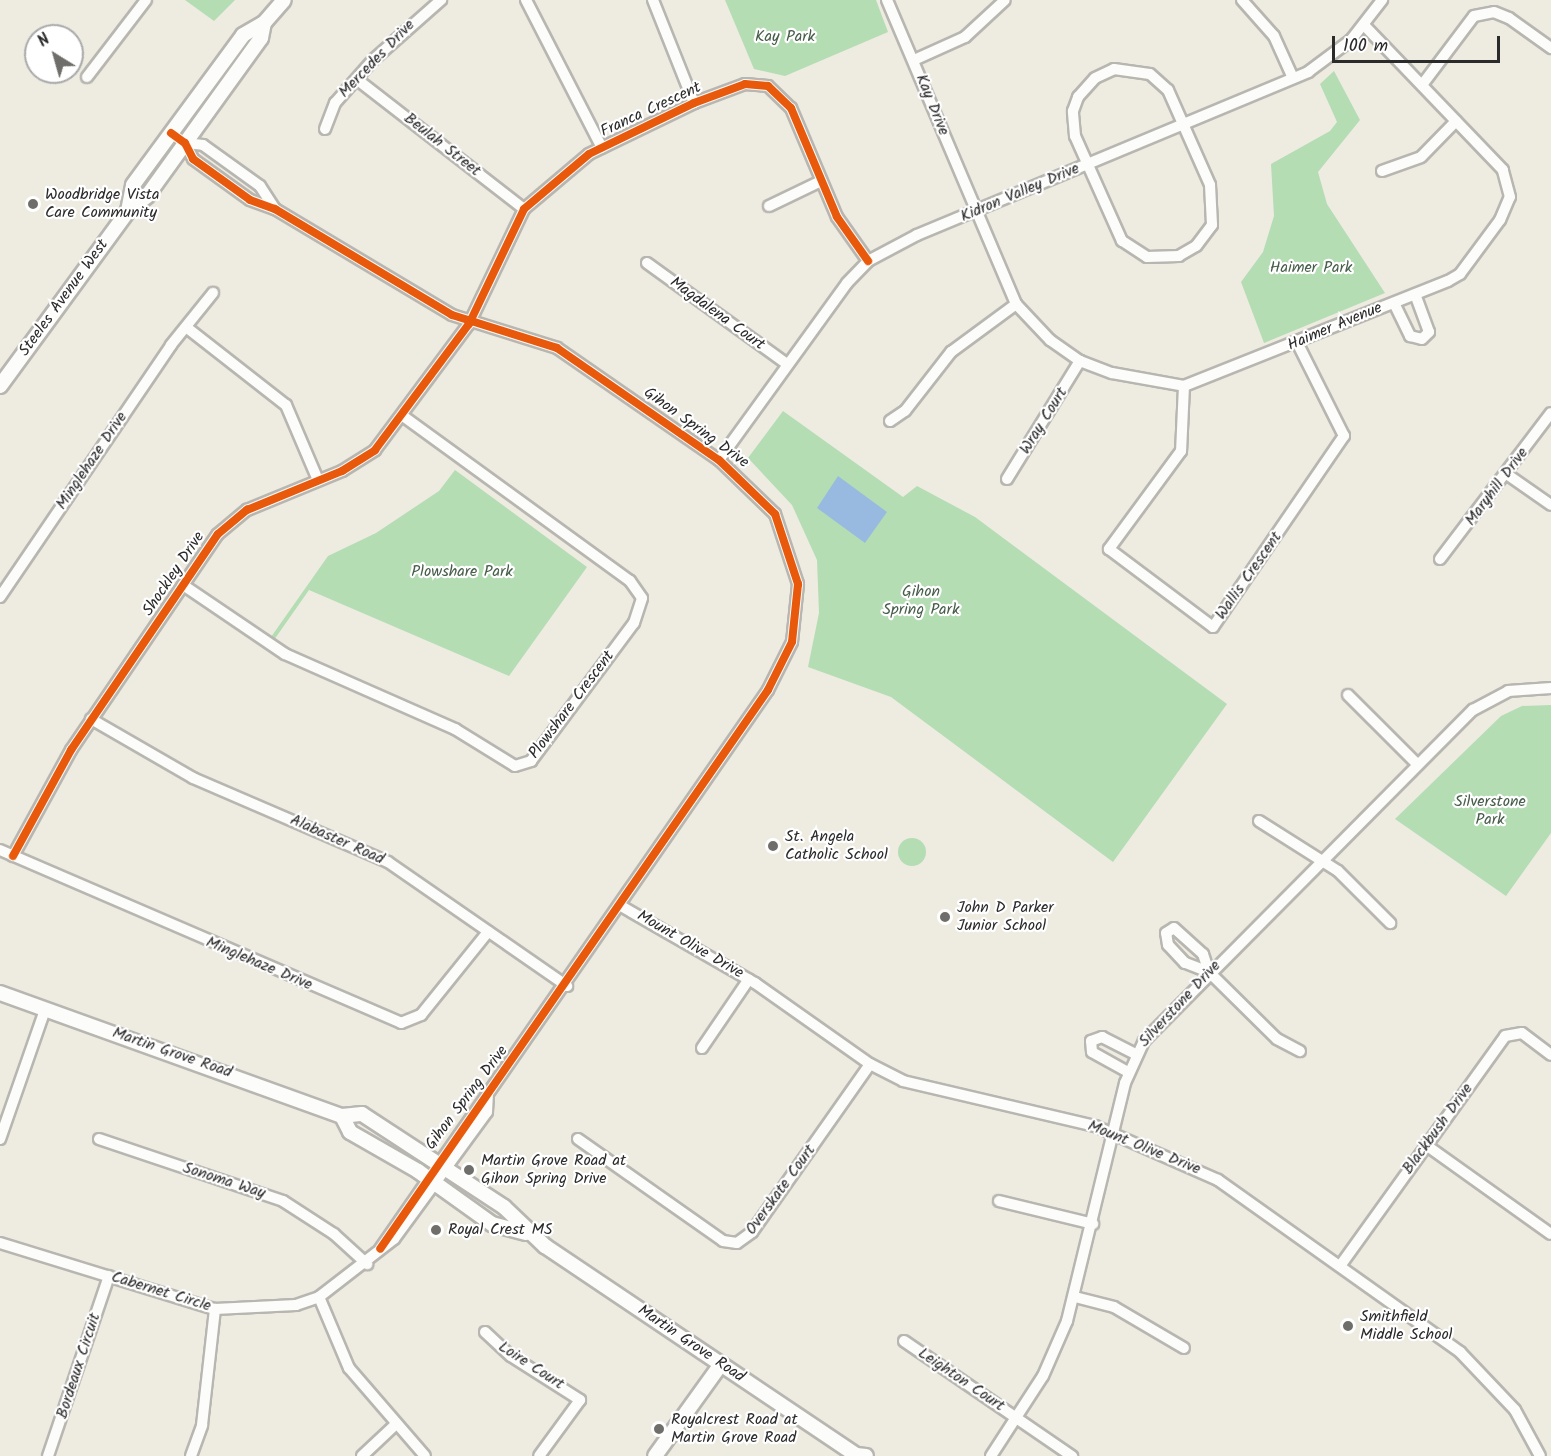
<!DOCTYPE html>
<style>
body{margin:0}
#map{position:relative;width:1551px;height:1456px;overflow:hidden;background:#eeebe1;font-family:Kalam,sans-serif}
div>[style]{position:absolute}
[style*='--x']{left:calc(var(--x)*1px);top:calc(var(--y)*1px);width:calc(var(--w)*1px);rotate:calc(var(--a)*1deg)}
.green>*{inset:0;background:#b4ddb4}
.round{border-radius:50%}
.water>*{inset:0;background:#99bae0}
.roads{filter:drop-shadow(2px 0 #b8b6b0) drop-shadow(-2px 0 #b8b6b0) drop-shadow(0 2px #b8b6b0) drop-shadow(0 -2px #b8b6b0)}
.street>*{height:10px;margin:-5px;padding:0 5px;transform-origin:5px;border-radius:5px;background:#fcfcfa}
.secondary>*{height:14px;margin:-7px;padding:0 7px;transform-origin:7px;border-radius:7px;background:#fcfcfa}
.cycleway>*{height:8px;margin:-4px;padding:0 4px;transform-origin:4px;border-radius:4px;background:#e8590c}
.dots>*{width:16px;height:16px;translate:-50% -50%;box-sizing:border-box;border:3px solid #fff;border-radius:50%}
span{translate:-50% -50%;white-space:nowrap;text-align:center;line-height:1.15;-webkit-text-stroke:4.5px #fff;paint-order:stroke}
.park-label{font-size:16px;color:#465d49}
.street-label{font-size:16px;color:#2b2b2b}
.poi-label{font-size:16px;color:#2b2b2b}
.left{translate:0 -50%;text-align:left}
.north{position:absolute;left:24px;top:24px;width:60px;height:60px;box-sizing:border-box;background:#fff;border:2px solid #aaa;border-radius:50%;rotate:323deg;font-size:16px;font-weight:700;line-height:24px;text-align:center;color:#2b2b2b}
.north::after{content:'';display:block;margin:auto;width:21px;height:27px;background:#6f6e6b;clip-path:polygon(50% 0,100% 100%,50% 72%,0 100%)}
.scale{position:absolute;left:1332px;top:36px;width:168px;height:27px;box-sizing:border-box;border:3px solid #2b2b2b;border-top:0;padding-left:8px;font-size:18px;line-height:21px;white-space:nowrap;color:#2b2b2b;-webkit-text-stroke:4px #fff;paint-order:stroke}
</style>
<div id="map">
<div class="green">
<div style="clip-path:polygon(185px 0,235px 0,214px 21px)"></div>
<div style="clip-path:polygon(725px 0,876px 0,888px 32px,785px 76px,754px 69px)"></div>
<div style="clip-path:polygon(1334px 71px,1360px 120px,1318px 172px,1327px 204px,1385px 293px,1264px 343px,1241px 282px,1263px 252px,1274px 216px,1271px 164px,1330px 131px,1337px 122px,1320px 84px)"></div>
<div style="clip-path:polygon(783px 411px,903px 497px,917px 486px,975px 517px,1227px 704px,1113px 862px,891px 697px,808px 667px,819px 613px,817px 560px,792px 505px,748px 458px)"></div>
<div style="clip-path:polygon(455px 470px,587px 567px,509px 676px,309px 590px,274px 640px,271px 637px,328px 556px,376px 533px,439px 491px)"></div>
<div style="clip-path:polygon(1551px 705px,1551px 833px,1506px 896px,1395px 819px,1501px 716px,1522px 706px)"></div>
<div class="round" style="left:898px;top:838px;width:28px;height:28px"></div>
</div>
<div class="water">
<div style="clip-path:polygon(838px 476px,887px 512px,865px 543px,817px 508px)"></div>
</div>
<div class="roads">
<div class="street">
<div style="--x:526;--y:0;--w:166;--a:62.8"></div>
<div style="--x:653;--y:0;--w:111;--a:68.3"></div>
<div style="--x:887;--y:0;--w:330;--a:67"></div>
<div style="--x:1016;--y:304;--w:50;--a:46.6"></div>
<div style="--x:1050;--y:340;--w:37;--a:35"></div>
<div style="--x:1080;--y:361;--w:34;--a:21"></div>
<div style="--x:1112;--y:373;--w:73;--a:10.2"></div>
<div style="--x:1184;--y:386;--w:284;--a:-21.7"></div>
<div style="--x:1448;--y:281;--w:14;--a:-30"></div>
<div style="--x:1460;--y:274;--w:67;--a:-53.5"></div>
<div style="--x:1500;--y:220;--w:25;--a:-67"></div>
<div style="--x:1510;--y:197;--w:28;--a:-105"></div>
<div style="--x:1503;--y:170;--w:201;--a:-133.8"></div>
<div style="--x:1242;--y:0;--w:48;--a:48.4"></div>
<div style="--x:1274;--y:36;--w:46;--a:65.7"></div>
<div style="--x:914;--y:60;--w:56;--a:-24.3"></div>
<div style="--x:965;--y:37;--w:54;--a:-42.8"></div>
<div style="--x:1114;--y:69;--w:36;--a:8"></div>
<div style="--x:1150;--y:74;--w:24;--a:42"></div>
<div style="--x:1168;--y:90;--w:104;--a:66.1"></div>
<div style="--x:1210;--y:185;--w:40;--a:87.1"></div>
<div style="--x:1212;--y:225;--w:26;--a:127"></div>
<div style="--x:1196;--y:246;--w:20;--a:150"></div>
<div style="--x:1179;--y:256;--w:32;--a:178"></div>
<div style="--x:1147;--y:257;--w:30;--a:-147"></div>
<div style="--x:1122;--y:241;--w:115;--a:-114.1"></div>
<div style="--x:1075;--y:136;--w:25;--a:-95"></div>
<div style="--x:1073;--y:111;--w:15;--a:-70"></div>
<div style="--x:1078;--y:97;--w:25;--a:-48"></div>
<div style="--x:1095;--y:78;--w:21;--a:-25"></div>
<div style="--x:87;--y:77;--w:97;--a:-52.5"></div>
<div style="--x:359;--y:81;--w:209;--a:37.8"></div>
<div style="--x:1422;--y:85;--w:86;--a:-53"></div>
<div style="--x:1474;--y:16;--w:20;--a:-11"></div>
<div style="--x:1494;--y:12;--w:16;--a:22"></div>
<div style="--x:1509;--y:18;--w:52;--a:35.5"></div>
<div style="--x:325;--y:129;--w:28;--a:-69"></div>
<div style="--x:335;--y:103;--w:57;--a:-48.5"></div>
<div style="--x:373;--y:60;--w:91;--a:-41.4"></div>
<div style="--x:171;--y:133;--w:17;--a:36"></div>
<div style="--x:185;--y:143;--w:18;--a:63"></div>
<div style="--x:193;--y:159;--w:70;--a:35.7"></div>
<div style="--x:250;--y:200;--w:27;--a:20"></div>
<div style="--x:275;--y:209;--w:206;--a:30.9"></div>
<div style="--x:452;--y:315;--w:110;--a:17.4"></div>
<div style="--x:557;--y:348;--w:197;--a:34.7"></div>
<div style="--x:719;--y:460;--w:78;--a:44"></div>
<div style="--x:775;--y:514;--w:74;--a:71.8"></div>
<div style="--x:798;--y:584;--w:58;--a:95.9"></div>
<div style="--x:792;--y:642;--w:54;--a:116.6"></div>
<div style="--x:768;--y:690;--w:680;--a:124.76"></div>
<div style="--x:185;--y:143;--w:18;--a:6"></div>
<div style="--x:203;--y:145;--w:70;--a:35.7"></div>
<div style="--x:260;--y:186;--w:27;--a:57"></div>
<div style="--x:1382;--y:171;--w:41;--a:-19.7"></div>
<div style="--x:1421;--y:157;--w:50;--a:-45.8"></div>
<div style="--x:769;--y:206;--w:58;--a:-25.7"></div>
<div style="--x:647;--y:263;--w:173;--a:35.8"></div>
<div style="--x:1394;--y:303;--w:37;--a:64"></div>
<div style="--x:1410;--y:336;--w:12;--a:14"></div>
<div style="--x:1422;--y:339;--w:10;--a:-45"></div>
<div style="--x:1429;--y:332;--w:40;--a:-110.2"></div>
<div style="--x:186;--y:327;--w:127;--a:38"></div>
<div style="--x:286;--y:405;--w:82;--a:66.9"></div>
<div style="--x:1184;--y:386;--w:65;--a:92.6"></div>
<div style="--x:1181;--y:451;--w:122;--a:126.3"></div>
<div style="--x:1109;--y:549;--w:130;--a:36.9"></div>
<div style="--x:1213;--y:627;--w:232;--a:-55.6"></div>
<div style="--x:1344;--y:436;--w:103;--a:-116.6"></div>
<div style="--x:890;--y:421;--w:18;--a:-34"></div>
<div style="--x:905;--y:411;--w:75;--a:-52.1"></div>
<div style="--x:951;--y:352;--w:81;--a:-36.4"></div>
<div style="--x:719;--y:460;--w:218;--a:-54.1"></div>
<div style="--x:847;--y:283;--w:30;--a:-46"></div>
<div style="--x:868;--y:261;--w:55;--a:-28"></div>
<div style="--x:917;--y:235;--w:424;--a:-22.6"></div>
<div style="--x:1308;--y:72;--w:54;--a:-36.7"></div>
<div style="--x:1351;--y:40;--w:51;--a:-52.2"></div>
<div style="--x:1508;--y:475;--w:52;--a:34.9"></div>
<div style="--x:1007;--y:479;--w:139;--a:-58.3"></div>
<div style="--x:1440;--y:559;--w:183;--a:-52.8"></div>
<div style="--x:183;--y:585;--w:123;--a:34.1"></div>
<div style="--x:285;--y:654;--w:186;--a:23.8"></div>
<div style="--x:455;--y:729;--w:70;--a:31.7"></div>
<div style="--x:515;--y:766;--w:17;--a:-17"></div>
<div style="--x:531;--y:761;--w:172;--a:-53.3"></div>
<div style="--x:634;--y:623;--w:26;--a:-72"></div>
<div style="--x:642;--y:598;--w:21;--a:-125"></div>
<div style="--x:630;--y:581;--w:279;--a:-144"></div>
<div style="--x:0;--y:597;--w:305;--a:-55.8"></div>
<div style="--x:171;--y:345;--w:67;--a:-51.1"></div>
<div style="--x:1348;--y:695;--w:98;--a:45"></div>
<div style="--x:91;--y:719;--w:118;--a:30"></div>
<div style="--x:193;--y:778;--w:212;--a:23.3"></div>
<div style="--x:388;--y:862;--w:218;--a:34.7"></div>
<div style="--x:1259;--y:821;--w:93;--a:32.3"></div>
<div style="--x:1338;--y:871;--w:74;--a:45"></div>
<div style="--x:0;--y:850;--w:437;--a:23.3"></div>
<div style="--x:401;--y:1023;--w:22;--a:-22"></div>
<div style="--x:421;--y:1015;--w:107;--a:-51.1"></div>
<div style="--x:13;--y:856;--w:121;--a:-61.3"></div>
<div style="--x:71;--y:750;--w:261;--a:-55.8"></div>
<div style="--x:218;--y:534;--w:38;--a:-40"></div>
<div style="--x:247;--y:510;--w:103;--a:-22.3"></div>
<div style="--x:342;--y:471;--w:39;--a:-32"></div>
<div style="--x:375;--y:450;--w:157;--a:-53.3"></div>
<div style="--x:469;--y:324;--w:127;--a:-64.4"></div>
<div style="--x:524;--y:209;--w:85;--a:-40.2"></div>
<div style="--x:589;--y:154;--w:117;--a:-25.9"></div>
<div style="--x:694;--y:103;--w:54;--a:-20.4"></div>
<div style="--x:745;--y:84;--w:23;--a:5"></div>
<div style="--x:768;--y:86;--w:32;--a:44"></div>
<div style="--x:791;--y:108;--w:118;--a:67.1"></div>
<div style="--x:837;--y:217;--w:54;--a:54.8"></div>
<div style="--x:621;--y:906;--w:155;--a:29.9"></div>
<div style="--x:755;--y:983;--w:141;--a:35.2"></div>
<div style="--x:870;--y:1064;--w:37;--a:27"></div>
<div style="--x:903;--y:1081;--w:197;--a:13.2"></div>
<div style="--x:1095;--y:1126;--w:134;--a:23.7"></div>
<div style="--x:1218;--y:1180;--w:297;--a:35.4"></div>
<div style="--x:1460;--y:1352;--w:80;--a:46.5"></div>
<div style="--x:1515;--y:1410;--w:52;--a:61.5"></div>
<div style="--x:1174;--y:928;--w:39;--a:42"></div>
<div style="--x:1203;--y:954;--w:19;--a:72"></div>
<div style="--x:1209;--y:972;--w:26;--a:-159"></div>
<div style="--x:1185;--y:963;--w:25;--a:-133"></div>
<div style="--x:1168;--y:945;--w:12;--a:-99"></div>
<div style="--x:1166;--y:933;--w:9;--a:-32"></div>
<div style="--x:1209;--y:972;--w:95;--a:44.6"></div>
<div style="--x:1277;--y:1039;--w:26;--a:28"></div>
<div style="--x:702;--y:1048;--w:83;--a:-55.7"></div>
<div style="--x:1128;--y:1072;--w:41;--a:-150.9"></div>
<div style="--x:1092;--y:1052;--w:11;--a:-95"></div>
<div style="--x:1091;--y:1041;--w:12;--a:-20"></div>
<div style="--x:1102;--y:1037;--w:38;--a:27"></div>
<div style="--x:0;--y:1139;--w:137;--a:-70.8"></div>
<div style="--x:99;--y:1139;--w:194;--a:18.6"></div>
<div style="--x:283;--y:1201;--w:61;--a:32.9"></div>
<div style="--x:334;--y:1234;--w:45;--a:42.3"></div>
<div style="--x:578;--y:1139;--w:177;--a:35.1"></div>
<div style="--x:723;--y:1241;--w:14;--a:8"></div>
<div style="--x:737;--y:1243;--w:19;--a:-36"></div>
<div style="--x:752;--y:1232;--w:205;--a:-54.9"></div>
<div style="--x:1426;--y:1145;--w:153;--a:35.5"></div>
<div style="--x:999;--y:1201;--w:97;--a:13.7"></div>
<div style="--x:0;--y:1243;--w:225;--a:17.1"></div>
<div style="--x:215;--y:1309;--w:81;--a:-2.8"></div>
<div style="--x:296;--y:1305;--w:24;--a:-19"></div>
<div style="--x:319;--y:1297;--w:95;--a:-37.7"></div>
<div style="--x:394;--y:1239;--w:157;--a:-53.8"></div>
<div style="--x:487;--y:1112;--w:17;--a:-87"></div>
<div style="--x:1340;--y:1266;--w:283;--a:-54.3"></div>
<div style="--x:1505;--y:1036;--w:17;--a:-10"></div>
<div style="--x:1522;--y:1033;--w:36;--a:37"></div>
<div style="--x:319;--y:1297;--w:77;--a:67.1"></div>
<div style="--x:349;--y:1368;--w:116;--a:49.2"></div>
<div style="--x:1075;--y:1297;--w:40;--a:14.4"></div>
<div style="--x:1114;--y:1307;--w:81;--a:30.4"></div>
<div style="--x:485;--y:1332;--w:35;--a:43"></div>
<div style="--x:511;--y:1356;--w:82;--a:32.5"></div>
<div style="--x:580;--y:1400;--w:69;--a:126.2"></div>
<div style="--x:904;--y:1341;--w:204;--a:34.4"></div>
<div style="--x:48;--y:1456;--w:190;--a:-71.3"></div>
<div style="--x:191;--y:1456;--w:33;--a:-70"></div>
<div style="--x:202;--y:1425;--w:117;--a:-83.6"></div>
<div style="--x:362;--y:1456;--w:47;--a:-43.3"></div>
<div style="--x:991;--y:1456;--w:95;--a:-57"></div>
<div style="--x:1043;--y:1376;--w:60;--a:-66.4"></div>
<div style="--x:1067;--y:1321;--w:245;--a:-76.3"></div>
<div style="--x:1125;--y:1083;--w:46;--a:-65.7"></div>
<div style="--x:1144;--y:1041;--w:467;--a:-45.2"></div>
<div style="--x:1473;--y:710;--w:40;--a:-28"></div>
<div style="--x:1508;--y:691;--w:43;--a:-4"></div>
</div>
<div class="secondary">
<div style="--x:128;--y:211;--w:26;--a:-79"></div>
<div style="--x:133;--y:185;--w:186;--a:-53.7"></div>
<div style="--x:243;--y:35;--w:24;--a:-30"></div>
<div style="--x:264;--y:23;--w:30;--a:-49"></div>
<div style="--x:0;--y:386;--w:217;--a:-53.8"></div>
<div style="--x:128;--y:211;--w:24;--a:-38"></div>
<div style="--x:147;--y:196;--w:195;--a:-54.2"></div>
<div style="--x:261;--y:38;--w:15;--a:-79"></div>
<div style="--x:0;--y:993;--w:363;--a:19.8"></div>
<div style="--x:342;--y:1116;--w:20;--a:-6"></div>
<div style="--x:362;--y:1114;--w:170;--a:33.2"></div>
<div style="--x:504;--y:1207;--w:57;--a:43.6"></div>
<div style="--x:545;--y:1246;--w:375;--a:33.9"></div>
<div style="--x:856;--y:1455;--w:10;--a:6"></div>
<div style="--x:342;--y:1116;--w:18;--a:63"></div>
<div style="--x:350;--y:1132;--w:78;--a:29.8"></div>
<div style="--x:418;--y:1171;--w:91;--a:35.6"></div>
<div style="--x:492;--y:1224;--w:35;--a:15"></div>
<div style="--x:655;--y:1456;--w:113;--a:-54.3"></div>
</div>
</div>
<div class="cycleway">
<div style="--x:171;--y:133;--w:17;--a:36"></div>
<div style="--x:185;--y:143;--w:18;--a:63"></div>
<div style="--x:193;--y:159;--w:70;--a:35.7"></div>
<div style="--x:250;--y:200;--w:27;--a:20"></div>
<div style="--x:275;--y:209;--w:206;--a:30.9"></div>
<div style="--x:452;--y:315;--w:110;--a:17.4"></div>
<div style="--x:557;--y:348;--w:197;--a:34.7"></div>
<div style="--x:719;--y:460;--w:78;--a:44"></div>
<div style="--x:775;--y:514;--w:74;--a:71.8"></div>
<div style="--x:798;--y:584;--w:58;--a:95.9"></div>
<div style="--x:792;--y:642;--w:54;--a:116.6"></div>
<div style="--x:768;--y:690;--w:680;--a:124.76"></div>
<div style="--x:13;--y:856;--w:121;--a:-61.3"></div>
<div style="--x:71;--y:750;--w:261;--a:-55.8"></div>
<div style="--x:218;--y:534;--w:38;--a:-40"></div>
<div style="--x:247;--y:510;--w:103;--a:-22.3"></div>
<div style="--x:342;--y:471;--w:39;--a:-32"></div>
<div style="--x:375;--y:450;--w:157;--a:-53.3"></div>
<div style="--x:469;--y:324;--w:127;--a:-64.4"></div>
<div style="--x:524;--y:209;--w:85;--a:-40.2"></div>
<div style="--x:589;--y:154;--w:117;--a:-25.9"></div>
<div style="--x:694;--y:103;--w:54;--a:-20.4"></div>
<div style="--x:745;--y:84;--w:23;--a:5"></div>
<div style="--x:768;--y:86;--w:32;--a:44"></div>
<div style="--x:791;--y:108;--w:118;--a:67.1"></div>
<div style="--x:837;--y:217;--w:54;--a:54.8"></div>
</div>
<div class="dots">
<div style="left:33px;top:204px;background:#6f6e6b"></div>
<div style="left:773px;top:846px;background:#6f6e6b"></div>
<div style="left:945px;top:917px;background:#6f6e6b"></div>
<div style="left:469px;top:1170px;background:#6f6e6b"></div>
<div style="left:436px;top:1230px;background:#6f6e6b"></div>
<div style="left:1348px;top:1326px;background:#6f6e6b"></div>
<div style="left:659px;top:1429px;background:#6f6e6b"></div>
</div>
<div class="park-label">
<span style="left:785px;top:37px">Kay Park</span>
<span style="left:1311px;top:268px">Haimer Park</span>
<span style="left:462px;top:572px">Plowshare Park</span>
<span style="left:921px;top:601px">Gihon<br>Spring Park</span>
<span style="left:1490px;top:811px">Silverstone<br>Park</span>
</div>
<div class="street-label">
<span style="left:377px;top:59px;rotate:-46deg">Mercedes Drive</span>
<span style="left:932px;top:105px;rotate:68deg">Kay Drive</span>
<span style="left:651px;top:110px;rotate:-25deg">Franca Crescent</span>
<span style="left:442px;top:145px;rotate:38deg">Beulah Street</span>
<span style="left:1020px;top:193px;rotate:-23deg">Kidron Valley Drive</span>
<span style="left:64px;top:298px;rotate:-54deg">Steeles Avenue West</span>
<span style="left:717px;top:314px;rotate:36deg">Magdalena Court</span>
<span style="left:1335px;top:327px;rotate:-23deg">Haimer Avenue</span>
<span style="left:1044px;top:421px;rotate:-58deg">Wray Court</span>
<span style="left:696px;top:428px;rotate:36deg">Gihon Spring Drive</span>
<span style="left:92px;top:461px;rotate:-56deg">Minglehaze Drive</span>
<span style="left:1497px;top:487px;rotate:-53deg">Maryhill Drive</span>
<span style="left:174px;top:574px;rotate:-56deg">Shockley Drive</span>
<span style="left:1249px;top:576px;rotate:-55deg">Wallis Crescent</span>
<span style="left:572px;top:705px;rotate:-53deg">Plowshare Crescent</span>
<span style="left:337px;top:840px;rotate:24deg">Alabaster Road</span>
<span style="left:690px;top:945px;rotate:30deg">Mount Olive Drive</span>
<span style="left:259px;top:964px;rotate:23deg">Minglehaze Drive</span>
<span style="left:1180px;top:1004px;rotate:-47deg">Silverstone Drive</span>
<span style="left:172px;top:1053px;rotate:19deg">Martin Grove Road</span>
<span style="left:467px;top:1098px;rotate:-53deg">Gihon Spring Drive</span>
<span style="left:1438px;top:1129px;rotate:-54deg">Blackbush Drive</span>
<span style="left:1144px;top:1148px;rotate:22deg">Mount Olive Drive</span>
<span style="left:224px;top:1181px;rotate:18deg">Sonoma Way</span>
<span style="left:781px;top:1190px;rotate:-54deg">Overskate Court</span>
<span style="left:161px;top:1292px;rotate:17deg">Cabernet Circle</span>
<span style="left:691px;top:1344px;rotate:34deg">Martin Grove Road</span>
<span style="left:79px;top:1366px;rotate:-72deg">Bordeaux Circuit</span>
<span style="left:531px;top:1366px;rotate:33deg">Loire Court</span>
<span style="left:961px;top:1380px;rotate:34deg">Leighton Court</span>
</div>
<div class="poi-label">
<span class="left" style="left:45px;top:204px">Woodbridge Vista<br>Care Community</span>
<span class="left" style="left:785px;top:846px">St. Angela<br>Catholic School</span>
<span class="left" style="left:957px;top:917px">John D Parker<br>Junior School</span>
<span class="left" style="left:481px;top:1170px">Martin Grove Road at<br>Gihon Spring Drive</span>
<span class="left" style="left:448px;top:1230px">Royal Crest MS</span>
<span class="left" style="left:1360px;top:1326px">Smithfield<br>Middle School</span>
<span class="left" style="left:671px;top:1429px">Royalcrest Road at<br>Martin Grove Road</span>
</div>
<div class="north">N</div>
<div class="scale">100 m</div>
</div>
